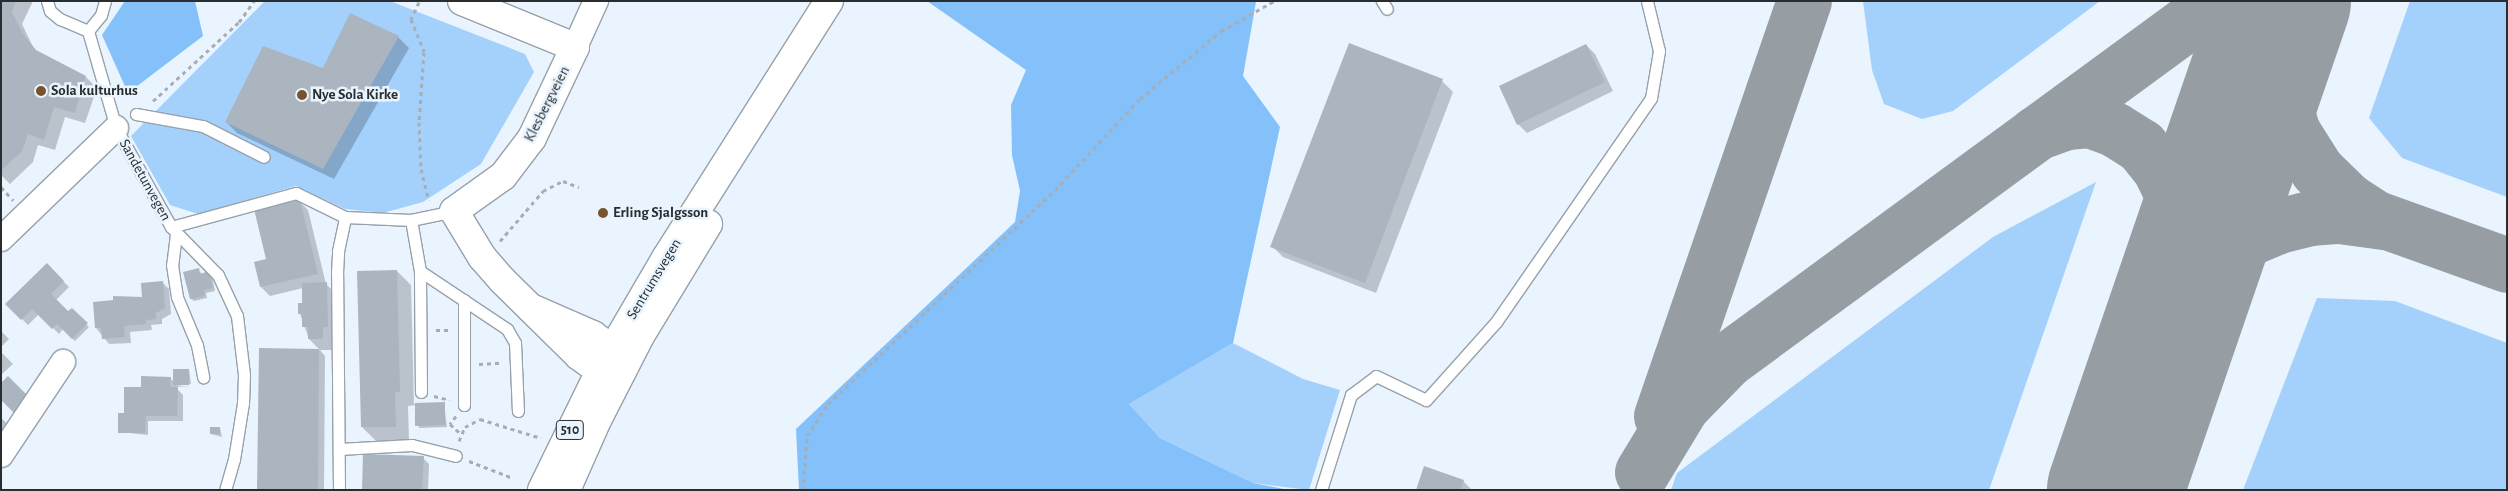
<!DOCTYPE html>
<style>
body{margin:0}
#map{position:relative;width:2508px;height:491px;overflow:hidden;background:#e9f4fe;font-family:"Alegreya Sans",sans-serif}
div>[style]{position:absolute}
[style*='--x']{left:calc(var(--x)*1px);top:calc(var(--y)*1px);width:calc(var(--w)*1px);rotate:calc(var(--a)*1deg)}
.green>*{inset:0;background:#a4d0fc}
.forest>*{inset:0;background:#84c0fa}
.shadow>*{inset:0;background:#0003}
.taxiway>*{height:55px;margin:-27.5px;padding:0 27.5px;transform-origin:27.5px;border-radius:27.5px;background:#969ea4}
.runway>*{height:136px;margin:-68px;padding:0 68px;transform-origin:68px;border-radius:68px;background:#969ea4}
.building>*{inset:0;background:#abb5bf}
.path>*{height:3px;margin-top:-1.5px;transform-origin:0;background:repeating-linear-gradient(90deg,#a5aeb5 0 4px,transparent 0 8px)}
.roads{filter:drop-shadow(1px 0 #97a1aa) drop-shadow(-1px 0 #97a1aa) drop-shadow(0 1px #97a1aa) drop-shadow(0 -1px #97a1aa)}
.service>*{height:11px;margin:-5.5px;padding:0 5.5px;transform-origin:5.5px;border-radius:5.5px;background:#fff}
.minor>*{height:24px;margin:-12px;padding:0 12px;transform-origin:12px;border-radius:12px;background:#fff}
.tertiary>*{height:28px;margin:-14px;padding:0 14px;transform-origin:14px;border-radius:14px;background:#fff}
.primary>*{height:28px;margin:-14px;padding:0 14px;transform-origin:14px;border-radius:14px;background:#fff}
.dots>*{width:14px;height:14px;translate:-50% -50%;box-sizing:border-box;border:2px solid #e9f4fe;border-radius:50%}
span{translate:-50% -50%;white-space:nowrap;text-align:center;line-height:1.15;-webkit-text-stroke:5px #e9f4fe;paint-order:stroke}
.shield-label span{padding:1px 4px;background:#e9f4fe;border:1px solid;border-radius:4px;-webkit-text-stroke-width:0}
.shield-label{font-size:14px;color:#292d30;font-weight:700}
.poi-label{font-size:15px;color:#292d30;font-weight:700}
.left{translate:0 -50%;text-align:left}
.street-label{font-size:15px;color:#292d30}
.frame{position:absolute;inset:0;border:2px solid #292d30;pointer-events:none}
</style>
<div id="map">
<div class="green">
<div style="clip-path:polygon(265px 1px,390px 1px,525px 54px,534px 72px,481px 164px,423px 202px,383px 213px,345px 209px,296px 186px,198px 214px,170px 205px,131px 136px)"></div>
<div style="clip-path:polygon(1863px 1px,2100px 1px,1953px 111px,1922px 119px,1884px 104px,1872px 70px)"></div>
<div style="clip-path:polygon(2410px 1px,2507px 1px,2507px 197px,2402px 158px,2369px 118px)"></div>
<div style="clip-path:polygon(2096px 182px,1989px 490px,1671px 490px,1677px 473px,1993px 237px)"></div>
<div style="clip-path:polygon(2317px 298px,2395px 301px,2507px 343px,2507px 490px,2243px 490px)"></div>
<div style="clip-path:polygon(1233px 343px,1303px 379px,1340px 390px,1309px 490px,1253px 483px,1160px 438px,1129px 404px)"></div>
</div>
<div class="forest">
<div style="clip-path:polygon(125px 1px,195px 1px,203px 36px,128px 93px,102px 35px)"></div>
<div style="clip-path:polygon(927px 1px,1256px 2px,1243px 76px,1280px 127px,1233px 343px,1129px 404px,1160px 438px,1253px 483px,1289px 490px,799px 490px,796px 429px,1015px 222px,1020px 191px,1012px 155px,1011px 105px,1026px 70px)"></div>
</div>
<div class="shadow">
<div style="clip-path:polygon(1px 1px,33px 1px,22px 24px,33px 47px,38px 53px,86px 77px,97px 88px,85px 123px,65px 117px,55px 150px,38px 145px,33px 162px,10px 184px,1px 175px)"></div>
<div style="clip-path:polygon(398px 37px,409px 48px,334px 179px,237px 133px,226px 122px,323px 70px)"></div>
<div style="clip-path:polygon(1349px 45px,1442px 81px,1453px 92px,1376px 293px,1283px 257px,1272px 246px)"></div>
<div style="clip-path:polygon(1586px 45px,1595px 54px,1613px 91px,1527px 133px,1518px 124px)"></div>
<div style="clip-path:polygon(299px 201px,308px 210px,326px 284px,337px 295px,333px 350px,320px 350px,309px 339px,300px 314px,303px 304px,303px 288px,270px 296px,261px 287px,255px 262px,267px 260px)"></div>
<div style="clip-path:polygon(47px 265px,69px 287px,56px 300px,69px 313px,72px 310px,89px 327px,75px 341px,63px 329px,59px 334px,39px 314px,28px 325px,7px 304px)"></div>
<div style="clip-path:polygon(198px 270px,202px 274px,212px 275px,215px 291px,206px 293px,207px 298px,194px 301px,191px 299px)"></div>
<div style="clip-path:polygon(397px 271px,411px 285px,414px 404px,444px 403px,447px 427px,419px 428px,416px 405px,408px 406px,409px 440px,376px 441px,362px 427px)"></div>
<div style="clip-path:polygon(163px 283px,169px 289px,171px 314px,162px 319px,162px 324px,151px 325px,152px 330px,130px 332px,131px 343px,109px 344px,96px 328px)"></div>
<div style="clip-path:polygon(1px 331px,9px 339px,1px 347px)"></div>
<div style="clip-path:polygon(260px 349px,320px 350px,325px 356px,324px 490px,259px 490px)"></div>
<div style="clip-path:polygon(1px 352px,13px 364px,1px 375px)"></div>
<div style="clip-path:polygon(189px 370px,191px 384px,176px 386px,191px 387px,175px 387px,183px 395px,183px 421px,148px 421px,148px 435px,119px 432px,125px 415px,142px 388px,170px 378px,174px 382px)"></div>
<div style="clip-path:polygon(1px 418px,9px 425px,1px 433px)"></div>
<div style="clip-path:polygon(220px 428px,222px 437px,211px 434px)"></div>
<div style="clip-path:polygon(423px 458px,429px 464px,428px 490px,363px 490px)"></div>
<div style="clip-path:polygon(1463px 481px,1472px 490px,1417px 490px)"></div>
</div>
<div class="taxiway">
<div style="--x:2283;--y:1;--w:38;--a:102"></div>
<div style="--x:2275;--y:38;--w:45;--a:86.2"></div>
<div style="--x:2278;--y:83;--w:51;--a:73"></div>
<div style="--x:2293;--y:132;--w:45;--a:57.7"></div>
<div style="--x:2317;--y:170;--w:43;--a:44.1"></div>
<div style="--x:2348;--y:200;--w:33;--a:33"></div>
<div style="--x:2376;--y:218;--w:139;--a:19.7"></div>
<div style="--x:2036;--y:133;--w:32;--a:-20"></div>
<div style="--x:2066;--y:122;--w:23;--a:-5"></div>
<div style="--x:2089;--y:120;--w:27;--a:20"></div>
<div style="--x:2114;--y:129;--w:32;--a:32"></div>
<div style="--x:2141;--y:146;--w:28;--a:51"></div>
<div style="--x:2159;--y:168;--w:37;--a:64"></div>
<div style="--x:2175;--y:201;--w:68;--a:76.4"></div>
<div style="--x:2172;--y:322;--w:43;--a:-59.3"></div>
<div style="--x:2194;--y:285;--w:18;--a:-47"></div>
<div style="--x:2206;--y:272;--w:56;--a:-37.7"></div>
<div style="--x:2250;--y:238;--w:30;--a:-23"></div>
<div style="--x:2278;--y:226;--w:32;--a:-14"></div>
<div style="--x:2309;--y:218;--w:30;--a:-4"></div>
<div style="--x:2339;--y:216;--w:45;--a:7.6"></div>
<div style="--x:1661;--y:416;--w:439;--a:-71"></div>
<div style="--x:1642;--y:472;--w:77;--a:-58.8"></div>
<div style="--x:1682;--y:406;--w:64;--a:-45.6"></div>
<div style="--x:1727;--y:360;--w:607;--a:-36.23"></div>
</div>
<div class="runway">
<div style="--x:2115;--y:490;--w:517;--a:-71.04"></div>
</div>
<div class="building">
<div style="clip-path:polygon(1px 1px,16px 1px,12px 12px,23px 34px,36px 50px,86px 76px,75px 113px,54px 107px,44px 140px,28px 134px,22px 151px,1px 171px)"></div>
<div style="clip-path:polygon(350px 13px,399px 36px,323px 169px,225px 122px,263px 46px,323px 68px)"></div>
<div style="clip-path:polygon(1349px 43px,1443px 79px,1365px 283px,1270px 247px)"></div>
<div style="clip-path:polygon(1586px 44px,1605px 82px,1517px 125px,1499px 86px)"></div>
<div style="clip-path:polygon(300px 200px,318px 274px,260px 287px,254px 262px,266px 259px,254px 209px)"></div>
<div style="clip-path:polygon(47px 263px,64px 281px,51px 294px,68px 311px,72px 308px,88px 323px,72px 339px,57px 324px,52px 329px,32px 309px,21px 320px,5px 304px)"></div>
<div style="clip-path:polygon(199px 268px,200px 274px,209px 271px,213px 288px,204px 290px,205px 296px,190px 299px,183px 272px)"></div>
<div style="clip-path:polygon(397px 270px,400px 392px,395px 392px,396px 427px,361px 427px,357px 271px)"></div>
<div style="clip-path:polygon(163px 281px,165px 308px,156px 313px,156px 319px,146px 320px,146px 324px,124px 326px,125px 337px,102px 339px,101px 328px,95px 328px,93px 302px,113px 300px,113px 296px,142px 297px,141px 283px)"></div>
<div style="clip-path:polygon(327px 282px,328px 327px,323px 327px,323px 339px,308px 339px,308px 327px,302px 327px,302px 314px,298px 314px,298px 303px,302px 303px,302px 283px)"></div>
<div style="clip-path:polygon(259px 348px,319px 349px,318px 490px,257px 490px)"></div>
<div style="clip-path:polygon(173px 369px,189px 369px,189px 385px,173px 385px)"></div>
<div style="clip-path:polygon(8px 376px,29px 397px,15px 414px,1px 400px,1px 383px)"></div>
<div style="clip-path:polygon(141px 376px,171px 377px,170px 387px,178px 387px,177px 416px,146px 416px,145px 433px,118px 433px,118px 413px,124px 413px,124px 387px,141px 387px)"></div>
<div style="clip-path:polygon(445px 402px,445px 425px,415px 426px,415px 403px)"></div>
<div style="clip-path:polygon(210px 427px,220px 427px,220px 434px,210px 434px)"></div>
<div style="clip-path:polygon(363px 454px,424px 456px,422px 490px,362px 490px)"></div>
<div style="clip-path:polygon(1424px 466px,1464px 480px,1461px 490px,1416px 490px)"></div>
</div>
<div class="path">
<div style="--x:419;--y:2;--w:19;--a:115"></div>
<div style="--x:411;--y:19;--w:35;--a:68"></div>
<div style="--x:424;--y:52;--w:70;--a:94.1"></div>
<div style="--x:419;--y:122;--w:47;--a:87.6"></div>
<div style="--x:421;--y:169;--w:32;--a:76"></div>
<div style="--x:153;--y:101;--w:117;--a:-42.6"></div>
<div style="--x:239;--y:22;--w:26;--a:-54"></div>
<div style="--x:1;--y:187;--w:18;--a:47"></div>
<div style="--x:500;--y:241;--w:66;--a:-49.3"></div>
<div style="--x:543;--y:191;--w:22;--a:-27"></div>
<div style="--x:563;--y:181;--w:17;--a:21"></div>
<div style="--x:436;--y:330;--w:14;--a:0"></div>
<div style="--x:479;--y:364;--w:22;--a:-3"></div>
<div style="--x:434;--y:396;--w:16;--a:14"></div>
<div style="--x:456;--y:416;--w:10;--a:127"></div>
<div style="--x:450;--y:424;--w:15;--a:42"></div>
<div style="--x:459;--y:441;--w:15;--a:-67"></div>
<div style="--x:465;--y:427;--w:17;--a:-28"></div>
<div style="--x:480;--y:419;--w:64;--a:17.3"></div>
<div style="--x:469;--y:461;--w:47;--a:21.1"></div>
<div style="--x:803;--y:490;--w:54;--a:-85.8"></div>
<div style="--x:807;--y:436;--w:38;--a:-57"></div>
<div style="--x:828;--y:404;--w:312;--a:-43.3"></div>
<div style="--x:1055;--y:190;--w:125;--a:-47"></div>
<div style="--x:1140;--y:99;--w:106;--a:-40"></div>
<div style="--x:1221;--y:31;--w:61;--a:-29.5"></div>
</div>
<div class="roads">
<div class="service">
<div style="--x:47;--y:1;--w:10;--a:73"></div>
<div style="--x:50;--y:11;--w:13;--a:39"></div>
<div style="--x:60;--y:19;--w:30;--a:23"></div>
<div style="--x:1382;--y:1;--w:9;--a:58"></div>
<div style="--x:88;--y:31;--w:101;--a:73.9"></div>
<div style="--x:116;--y:128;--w:113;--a:60.9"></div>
<div style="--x:171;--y:227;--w:67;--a:45.6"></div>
<div style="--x:218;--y:275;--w:45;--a:65.1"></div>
<div style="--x:237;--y:316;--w:59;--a:83.2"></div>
<div style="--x:244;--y:375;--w:28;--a:92"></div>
<div style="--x:243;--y:403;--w:57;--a:99.1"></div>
<div style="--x:234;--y:459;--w:32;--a:106"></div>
<div style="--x:88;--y:31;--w:21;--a:-51"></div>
<div style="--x:101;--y:15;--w:15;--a:-74"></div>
<div style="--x:136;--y:114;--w:68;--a:10.2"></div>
<div style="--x:203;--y:126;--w:68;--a:26.9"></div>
<div style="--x:171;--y:227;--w:130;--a:-15.2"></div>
<div style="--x:296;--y:193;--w:55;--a:26.1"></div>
<div style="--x:345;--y:217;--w:66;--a:2.6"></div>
<div style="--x:176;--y:234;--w:31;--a:97"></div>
<div style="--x:172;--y:265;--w:32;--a:81"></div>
<div style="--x:177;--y:297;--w:52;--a:67.4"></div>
<div style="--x:197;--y:345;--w:33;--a:79"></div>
<div style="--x:420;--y:271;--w:105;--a:33.7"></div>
<div style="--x:507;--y:329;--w:16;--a:60"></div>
<div style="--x:515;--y:343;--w:68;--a:87.5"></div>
<div style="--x:464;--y:300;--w:105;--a:90"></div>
<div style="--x:421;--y:392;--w:121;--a:-90.5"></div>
<div style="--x:420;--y:271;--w:52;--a:-100"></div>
<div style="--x:411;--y:220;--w:44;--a:-11.8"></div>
<div style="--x:339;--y:449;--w:73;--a:-3.1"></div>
<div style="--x:412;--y:445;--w:45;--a:14"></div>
<div style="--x:339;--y:490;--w:217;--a:-90.5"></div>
<div style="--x:337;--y:273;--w:22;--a:-87"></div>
<div style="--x:338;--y:251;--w:35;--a:-78"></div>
<div style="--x:1321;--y:490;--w:100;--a:-72.5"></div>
<div style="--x:1351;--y:395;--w:31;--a:-37"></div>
<div style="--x:1376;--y:376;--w:55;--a:25.6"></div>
<div style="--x:1426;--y:400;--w:105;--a:-48.1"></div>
<div style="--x:1496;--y:322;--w:272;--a:-55.3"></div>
<div style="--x:1651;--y:98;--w:48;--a:-80.3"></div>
<div style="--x:1659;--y:51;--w:51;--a:-103.5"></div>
</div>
<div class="minor">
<div style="--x:575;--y:47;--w:51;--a:-65.5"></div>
<div style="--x:1;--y:239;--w:160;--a:-44"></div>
<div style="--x:1;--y:455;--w:112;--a:-56.3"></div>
</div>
<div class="tertiary">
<div style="--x:462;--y:1;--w:122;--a:22.2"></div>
<div style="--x:575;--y:47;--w:101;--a:115.3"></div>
<div style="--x:532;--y:138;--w:48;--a:127.3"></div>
<div style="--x:503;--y:176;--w:60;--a:144.5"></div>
<div style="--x:454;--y:211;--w:54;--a:58.7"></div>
<div style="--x:482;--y:257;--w:30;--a:49"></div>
<div style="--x:502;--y:280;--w:108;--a:44.6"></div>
<div style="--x:579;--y:356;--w:26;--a:36"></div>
<div style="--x:600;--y:371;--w:22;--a:0"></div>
<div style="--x:622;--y:371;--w:24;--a:-114"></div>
<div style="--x:612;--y:349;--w:24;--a:-144"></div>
<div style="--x:593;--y:335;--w:68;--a:-156.5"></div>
</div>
<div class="primary">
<div style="--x:542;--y:490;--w:132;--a:-64"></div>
<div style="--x:600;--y:371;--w:131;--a:-59.7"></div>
<div style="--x:666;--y:258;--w:304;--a:-57.6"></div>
<div style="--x:566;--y:490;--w:77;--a:-66.1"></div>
<div style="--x:597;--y:420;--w:94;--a:-62.9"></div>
<div style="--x:640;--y:336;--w:131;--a:-58.7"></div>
</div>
</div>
<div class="dots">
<div style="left:41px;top:91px;background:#77542c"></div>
<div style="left:302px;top:95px;background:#77542c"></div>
<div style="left:603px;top:213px;background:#77542c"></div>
</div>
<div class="shield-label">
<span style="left:570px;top:430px">510</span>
</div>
<div class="poi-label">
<span class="left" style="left:51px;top:91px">Sola kulturhus</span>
<span class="left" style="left:312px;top:95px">Nye Sola Kirke</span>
<span class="left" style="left:613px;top:213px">Erling Sjalgsson</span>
</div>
<div class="street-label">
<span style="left:547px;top:104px;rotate:-63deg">Klesbergveien</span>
<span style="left:145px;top:180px;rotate:61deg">Sandetunvegen</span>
<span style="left:654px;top:279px;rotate:-59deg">Sentrumsvegen</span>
</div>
<div class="frame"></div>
</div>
